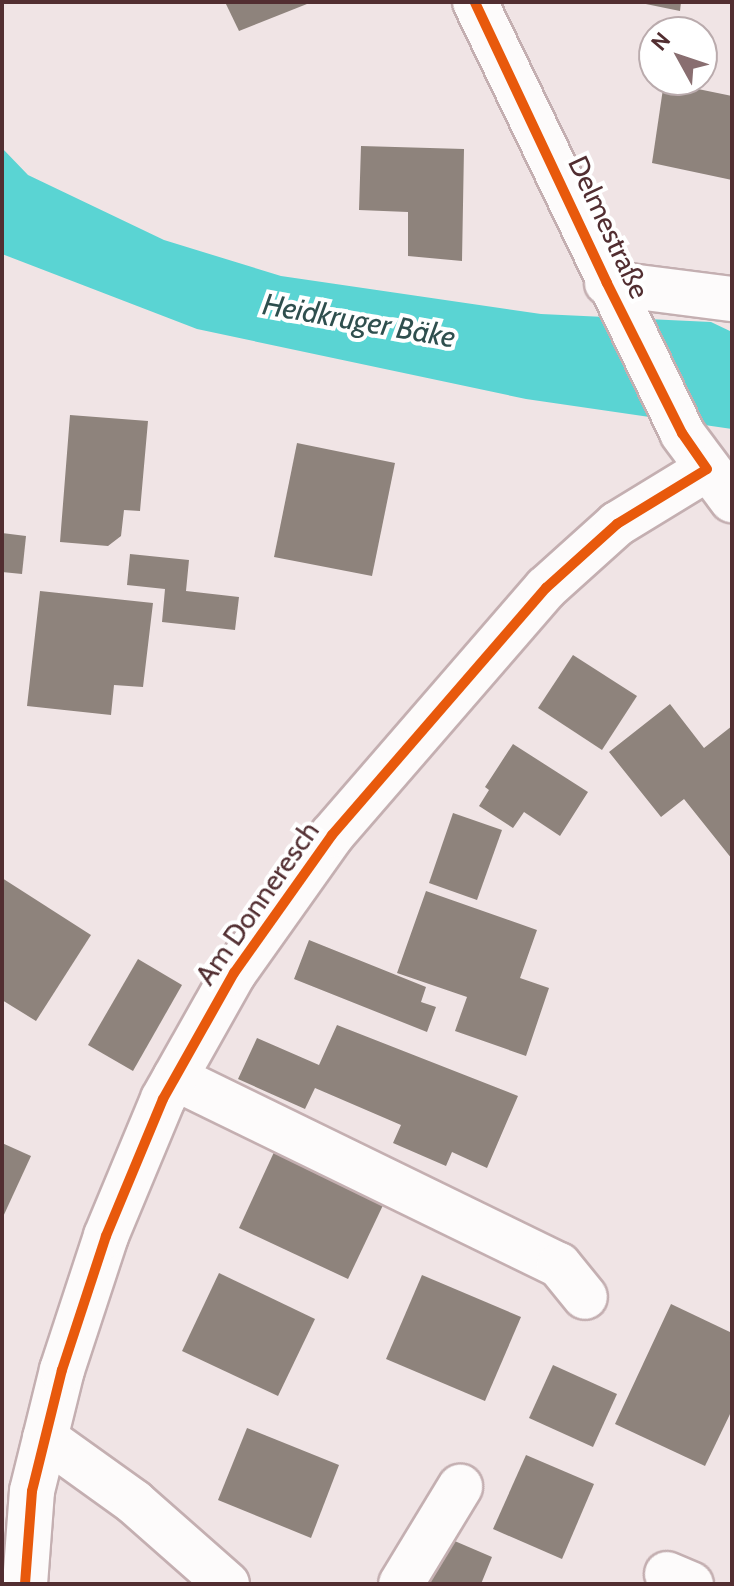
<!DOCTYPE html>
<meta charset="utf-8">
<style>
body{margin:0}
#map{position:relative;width:734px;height:1586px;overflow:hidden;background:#f0e4e5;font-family:Cabin,sans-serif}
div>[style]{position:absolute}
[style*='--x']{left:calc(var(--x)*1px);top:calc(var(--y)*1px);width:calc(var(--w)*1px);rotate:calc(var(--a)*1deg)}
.water>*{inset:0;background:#5ad4d3}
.building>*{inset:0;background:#8e837c}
.roads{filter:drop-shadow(2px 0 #c4afb1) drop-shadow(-2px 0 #c4afb1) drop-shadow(0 2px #c4afb1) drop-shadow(0 -2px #c4afb1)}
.minor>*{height:44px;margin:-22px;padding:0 22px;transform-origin:22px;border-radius:22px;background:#fdfbfb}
.cycleway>*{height:10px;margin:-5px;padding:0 5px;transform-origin:5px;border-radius:5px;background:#e8590c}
span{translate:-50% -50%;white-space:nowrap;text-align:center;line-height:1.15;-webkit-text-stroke:8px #fff;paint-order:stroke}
.street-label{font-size:28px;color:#522e31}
.water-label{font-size:30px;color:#2f4f4e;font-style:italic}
.frame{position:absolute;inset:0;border:4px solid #522e31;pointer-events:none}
.north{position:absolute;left:638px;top:16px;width:80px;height:80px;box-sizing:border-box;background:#fff;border:2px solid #baabad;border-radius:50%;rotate:310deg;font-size:22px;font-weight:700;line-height:32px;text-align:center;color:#522e31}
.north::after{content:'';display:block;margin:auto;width:28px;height:36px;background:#896e70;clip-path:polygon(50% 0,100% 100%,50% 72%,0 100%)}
</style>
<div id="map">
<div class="water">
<div style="clip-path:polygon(2px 148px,28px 175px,164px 240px,281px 276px,541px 314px,711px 322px,732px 332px,732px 429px,526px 399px,197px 329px,2px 254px)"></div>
</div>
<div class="building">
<div style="clip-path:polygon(225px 2px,312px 2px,239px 31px)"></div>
<div style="clip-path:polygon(636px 2px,681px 2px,680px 11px)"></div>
<div style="clip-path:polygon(664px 82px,732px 96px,732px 180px,652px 163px)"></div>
<div style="clip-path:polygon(361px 146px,464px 149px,462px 261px,408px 256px,408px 212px,359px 210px)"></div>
<div style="clip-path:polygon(70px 415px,148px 421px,140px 511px,124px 510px,121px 536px,108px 546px,60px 542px)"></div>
<div style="clip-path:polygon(297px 443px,395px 463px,372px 576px,274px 557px)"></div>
<div style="clip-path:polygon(2px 533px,26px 536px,22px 574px,2px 572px)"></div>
<div style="clip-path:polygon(130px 554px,189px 560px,186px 591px,239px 597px,235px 630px,162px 622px,165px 589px,127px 585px)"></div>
<div style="clip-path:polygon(40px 591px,153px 603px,143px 687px,114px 685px,111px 715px,27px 706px)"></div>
<div style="clip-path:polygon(573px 655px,637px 696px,602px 750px,538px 708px)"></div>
<div style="clip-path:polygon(670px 704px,704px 748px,732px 726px,732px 859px,684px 799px,661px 817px,609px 752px)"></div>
<div style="clip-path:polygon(513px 744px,588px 792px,560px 836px,524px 812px,513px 828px,479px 806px,489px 790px,485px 787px)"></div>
<div style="clip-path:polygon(453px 813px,502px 830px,477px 900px,429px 883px)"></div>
<div style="clip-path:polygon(2px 878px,91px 935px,36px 1021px,2px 1000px)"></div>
<div style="clip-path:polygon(426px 891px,537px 930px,520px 978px,549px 988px,526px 1056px,455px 1031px,467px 997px,397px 973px)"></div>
<div style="clip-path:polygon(309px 940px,426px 987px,421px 1002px,436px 1007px,427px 1032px,294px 979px)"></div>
<div style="clip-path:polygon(138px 959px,182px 985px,133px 1071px,88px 1045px)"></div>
<div style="clip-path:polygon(337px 1025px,518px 1096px,487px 1168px,452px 1152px,446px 1166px,393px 1143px,401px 1125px,315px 1088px,305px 1109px,238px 1079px,257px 1038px,319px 1065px)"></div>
<div style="clip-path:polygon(2px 1143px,31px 1156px,2px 1219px)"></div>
<div style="clip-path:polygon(275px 1150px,385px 1201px,348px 1279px,239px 1228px)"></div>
<div style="clip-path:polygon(219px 1273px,315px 1319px,278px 1396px,182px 1351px)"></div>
<div style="clip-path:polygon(422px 1275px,521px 1317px,485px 1401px,386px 1359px)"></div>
<div style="clip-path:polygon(671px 1304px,732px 1333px,732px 1410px,705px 1466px,615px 1424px)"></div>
<div style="clip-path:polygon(553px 1365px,617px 1394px,593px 1447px,529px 1418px)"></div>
<div style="clip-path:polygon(247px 1428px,339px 1465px,311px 1538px,218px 1500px)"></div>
<div style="clip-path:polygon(526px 1455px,594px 1484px,562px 1559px,493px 1529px)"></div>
<div style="clip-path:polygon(443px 1536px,492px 1557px,481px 1584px,421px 1584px)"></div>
</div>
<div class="roads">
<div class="minor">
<div style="--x:475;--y:2;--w:478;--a:64.3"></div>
<div style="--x:682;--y:433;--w:84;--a:53.3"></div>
<div style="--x:607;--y:283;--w:126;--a:7.3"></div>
<div style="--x:175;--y:1078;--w:427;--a:26"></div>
<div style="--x:559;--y:1265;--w:41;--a:50.9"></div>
<div style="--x:45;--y:1438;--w:110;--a:35.7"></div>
<div style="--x:134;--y:1502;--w:124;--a:41.4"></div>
<div style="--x:667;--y:1574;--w:26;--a:23"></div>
<div style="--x:25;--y:1584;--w:93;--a:-85.7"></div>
<div style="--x:32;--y:1491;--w:125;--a:-76.1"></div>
<div style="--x:62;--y:1370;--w:141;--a:-71.8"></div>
<div style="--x:106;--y:1236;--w:148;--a:-67.4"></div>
<div style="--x:163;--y:1099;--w:145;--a:-60.6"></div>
<div style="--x:234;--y:973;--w:169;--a:-54.6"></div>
<div style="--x:332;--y:835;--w:327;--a:-49.1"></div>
<div style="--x:546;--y:588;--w:96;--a:-42"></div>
<div style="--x:617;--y:524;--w:105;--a:-31.4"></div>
<div style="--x:401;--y:1584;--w:114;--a:-58.7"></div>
</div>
</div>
<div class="cycleway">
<div style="--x:25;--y:1584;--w:93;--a:-85.7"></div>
<div style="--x:32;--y:1491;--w:125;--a:-76.1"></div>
<div style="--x:62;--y:1370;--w:141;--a:-71.8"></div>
<div style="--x:106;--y:1236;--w:148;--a:-67.4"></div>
<div style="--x:163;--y:1099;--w:145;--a:-60.6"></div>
<div style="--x:234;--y:973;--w:169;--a:-54.6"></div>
<div style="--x:332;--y:835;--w:327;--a:-49.1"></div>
<div style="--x:546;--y:588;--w:96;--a:-42"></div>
<div style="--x:617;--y:524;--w:105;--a:-31.4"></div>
<div style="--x:707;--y:469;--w:44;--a:-124.8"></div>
<div style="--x:682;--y:433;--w:168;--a:-116.6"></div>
<div style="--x:607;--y:283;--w:310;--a:-115.2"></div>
</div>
<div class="street-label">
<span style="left:609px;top:227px;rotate:65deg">Delmestraße</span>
<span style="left:257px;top:903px;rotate:-55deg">Am Donneresch</span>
</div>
<div class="water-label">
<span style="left:359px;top:321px;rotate:10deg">Heidkruger Bäke</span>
</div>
<div class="frame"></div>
<div class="north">N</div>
</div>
